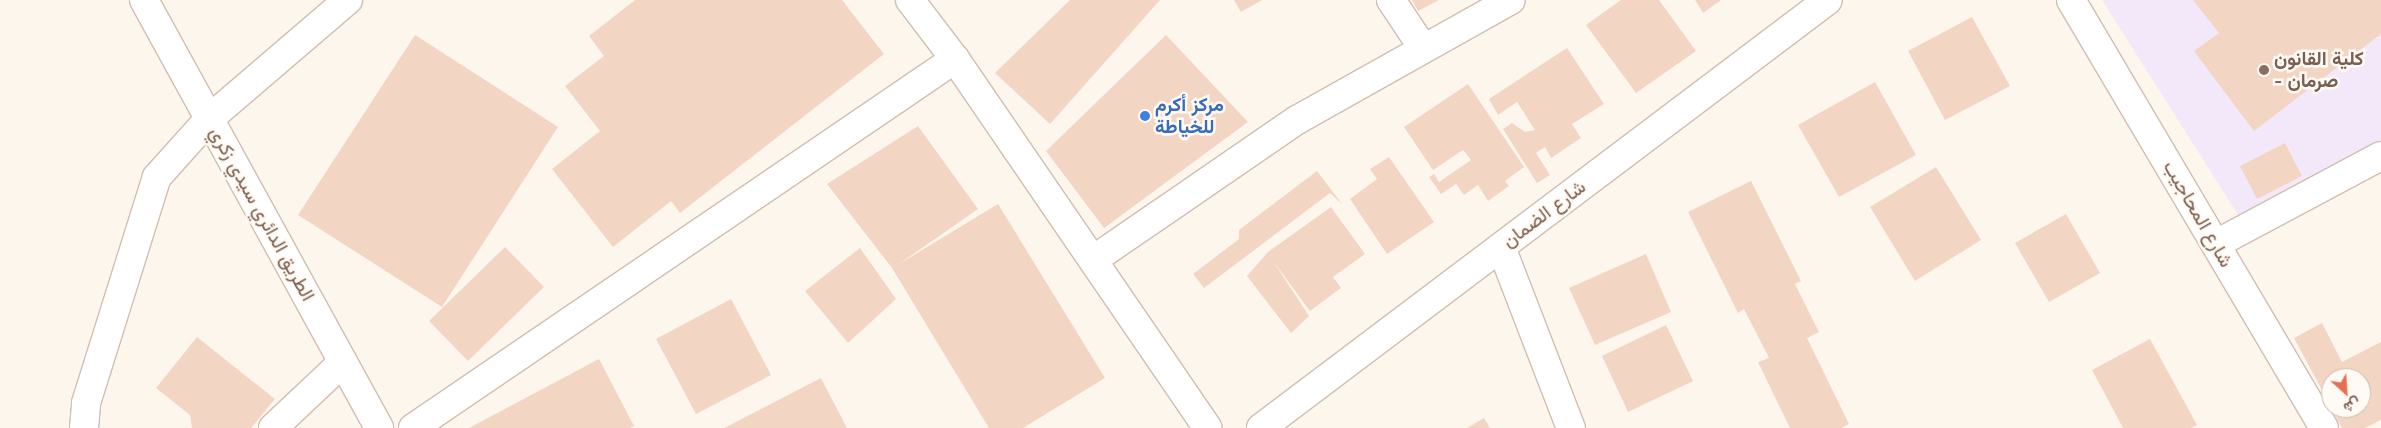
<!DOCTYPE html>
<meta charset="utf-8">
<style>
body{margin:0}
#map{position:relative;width:2381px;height:428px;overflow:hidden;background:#fdf6ec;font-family:Mulish,Vazirmatn,sans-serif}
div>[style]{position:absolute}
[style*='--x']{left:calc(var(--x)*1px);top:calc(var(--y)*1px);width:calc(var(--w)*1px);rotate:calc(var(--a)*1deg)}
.education>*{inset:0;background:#f3e8fa}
.building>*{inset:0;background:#f3d5c3}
.roads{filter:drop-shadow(1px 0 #d1beb0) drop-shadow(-1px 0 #d1beb0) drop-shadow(0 1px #d1beb0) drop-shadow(0 -1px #d1beb0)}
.minor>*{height:28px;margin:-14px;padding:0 14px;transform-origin:14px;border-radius:14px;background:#fff}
.dots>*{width:14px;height:14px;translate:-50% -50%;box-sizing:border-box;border:2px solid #fffaf3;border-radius:50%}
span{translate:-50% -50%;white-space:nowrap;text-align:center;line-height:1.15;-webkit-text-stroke:5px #fffaf3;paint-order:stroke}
.education-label{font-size:19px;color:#785e54;font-weight:700}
.left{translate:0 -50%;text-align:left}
.shop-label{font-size:19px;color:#366cbe;font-weight:700}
.street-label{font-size:19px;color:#7a5c4d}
.north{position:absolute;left:2321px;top:368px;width:50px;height:50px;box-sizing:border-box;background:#fffaf3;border:1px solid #cabbb1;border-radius:50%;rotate:154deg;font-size:14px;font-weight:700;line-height:20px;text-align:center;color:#7a5c4d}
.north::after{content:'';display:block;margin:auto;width:18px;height:22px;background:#e76f51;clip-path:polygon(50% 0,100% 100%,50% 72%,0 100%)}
</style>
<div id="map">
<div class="education">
<div style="clip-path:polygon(2102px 0,2381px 0,2381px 141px,2240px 218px)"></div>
</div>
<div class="building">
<div style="clip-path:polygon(635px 0,842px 0,884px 54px,680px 213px,671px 201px,613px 247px,552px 169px,600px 131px,565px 86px,604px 56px,589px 36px)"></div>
<div style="clip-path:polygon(1070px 0,1160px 0,1050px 124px,995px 73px)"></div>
<div style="clip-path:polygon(1234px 0,1262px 0,1241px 12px)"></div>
<div style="clip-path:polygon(1412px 0,1439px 0,1418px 11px)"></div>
<div style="clip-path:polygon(1621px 0,1659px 0,1696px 51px,1636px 93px,1586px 25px)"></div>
<div style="clip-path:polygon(1695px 0,1721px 0,1703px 13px)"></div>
<div style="clip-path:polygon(2193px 0,2381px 0,2381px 34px,2254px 131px,2194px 51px,2219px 33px)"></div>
<div style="clip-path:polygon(1972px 17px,2010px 86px,1945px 120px,1908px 51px)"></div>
<div style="clip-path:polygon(415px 35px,558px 127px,442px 307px,298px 215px)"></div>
<div style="clip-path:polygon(1166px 35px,1248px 122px,1104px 228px,1046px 151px)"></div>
<div style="clip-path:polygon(1567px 48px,1604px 104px,1572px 124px,1581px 138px,1551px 158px,1545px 147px,1536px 153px,1550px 175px,1537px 183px,1503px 129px,1512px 123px,1525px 132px,1535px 130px,1517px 102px,1498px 115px,1489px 99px)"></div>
<div style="clip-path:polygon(1875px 82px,1916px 155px,1839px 197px,1798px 125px)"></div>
<div style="clip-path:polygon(1468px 84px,1524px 167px,1505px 181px,1509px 186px,1488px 201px,1478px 185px,1464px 195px,1456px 184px,1441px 194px,1429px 177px,1434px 174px,1439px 182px,1471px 160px,1463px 150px,1433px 170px,1404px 127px)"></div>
<div style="clip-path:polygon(918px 126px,978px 209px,899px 264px,998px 204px,1105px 378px,1023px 428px,989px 428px,892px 268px,827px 184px)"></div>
<div style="clip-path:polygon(2285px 143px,2302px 176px,2257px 199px,2240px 166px)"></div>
<div style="clip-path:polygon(1389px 157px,1434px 222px,1387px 254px,1350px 199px,1377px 179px,1370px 169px)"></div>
<div style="clip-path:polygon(1936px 167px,1981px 240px,1915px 281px,1870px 207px)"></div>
<div style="clip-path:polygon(1317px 171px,1342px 204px,1330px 193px,1204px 288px,1193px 274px,1239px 239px,1239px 230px)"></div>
<div style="clip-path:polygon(1751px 181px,1801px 281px,1795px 284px,1819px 332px,1807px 338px,1849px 424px,1841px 428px,1790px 428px,1758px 362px,1769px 358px,1744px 309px,1738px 313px,1688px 212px)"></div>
<div style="clip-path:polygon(1331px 207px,1365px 254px,1333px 277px,1341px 288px,1310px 311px,1273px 261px,1309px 316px,1291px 333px,1247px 276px,1268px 252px)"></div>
<div style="clip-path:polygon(2066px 214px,2100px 273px,2049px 302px,2015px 243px)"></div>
<div style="clip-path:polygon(505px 247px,544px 287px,468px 361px,429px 321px)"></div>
<div style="clip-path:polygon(860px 248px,896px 299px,848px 343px,805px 291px)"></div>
<div style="clip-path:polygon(1646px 254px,1671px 312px,1595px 345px,1569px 288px)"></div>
<div style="clip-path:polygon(731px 299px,771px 375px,696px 414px,656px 339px)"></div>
<div style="clip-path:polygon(2322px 323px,2342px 362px,2381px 342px,2381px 420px,2365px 428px,2342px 428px,2331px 408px,2361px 408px,2361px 378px,2331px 378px,2331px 407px,2294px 338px)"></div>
<div style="clip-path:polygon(1666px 325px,1693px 381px,1628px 412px,1602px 356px)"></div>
<div style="clip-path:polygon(197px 337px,275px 399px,251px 428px,192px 428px,190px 415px,156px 388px)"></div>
<div style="clip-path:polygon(2150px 339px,2197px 425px,2191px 428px,2123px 428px,2092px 370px)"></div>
<div style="clip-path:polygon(599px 359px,634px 426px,630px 428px,469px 428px)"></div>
<div style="clip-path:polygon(821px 378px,847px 428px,724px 428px)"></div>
<div style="clip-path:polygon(1484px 418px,1490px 428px,1467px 428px)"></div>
</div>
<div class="roads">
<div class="minor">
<div style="--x:144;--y:0;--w:488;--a:61.2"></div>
<div style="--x:910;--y:0;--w:74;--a:52.7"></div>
<div style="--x:955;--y:59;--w:447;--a:55.6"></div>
<div style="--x:1391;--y:0;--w:58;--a:56.3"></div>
<div style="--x:2071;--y:0;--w:497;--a:59.4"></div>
<div style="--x:2216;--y:244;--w:187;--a:-28.1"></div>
<div style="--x:1501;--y:247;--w:194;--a:68.9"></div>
<div style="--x:1093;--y:260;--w:247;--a:-34.5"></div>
<div style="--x:1297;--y:120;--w:245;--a:-29.3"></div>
<div style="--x:84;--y:428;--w:25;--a:-85"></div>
<div style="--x:86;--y:403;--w:237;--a:-72.6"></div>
<div style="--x:157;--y:177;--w:78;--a:-48.1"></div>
<div style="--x:209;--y:119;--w:183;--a:-40.6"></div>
<div style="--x:273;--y:428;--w:96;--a:-43.3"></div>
<div style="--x:413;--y:428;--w:656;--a:-34.25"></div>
<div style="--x:1261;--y:428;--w:710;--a:-37.05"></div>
</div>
</div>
<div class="dots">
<div style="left:2264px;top:70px;background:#8d6e63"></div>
<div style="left:1145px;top:116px;background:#3f7fe0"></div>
</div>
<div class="education-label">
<span class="left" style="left:2274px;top:70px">كلية القانون<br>- صرمان</span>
</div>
<div class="shop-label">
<span class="left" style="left:1155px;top:116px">مركز أكرم<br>للخياطة</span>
</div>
<div class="street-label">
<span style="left:262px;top:214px;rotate:61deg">الطريق الدائري سيدي زكري</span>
<span style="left:1544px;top:214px;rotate:-37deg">شارع الضمان</span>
<span style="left:2198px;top:214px;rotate:60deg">شارع المحاجيب</span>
</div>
<div class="north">ش</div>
</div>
